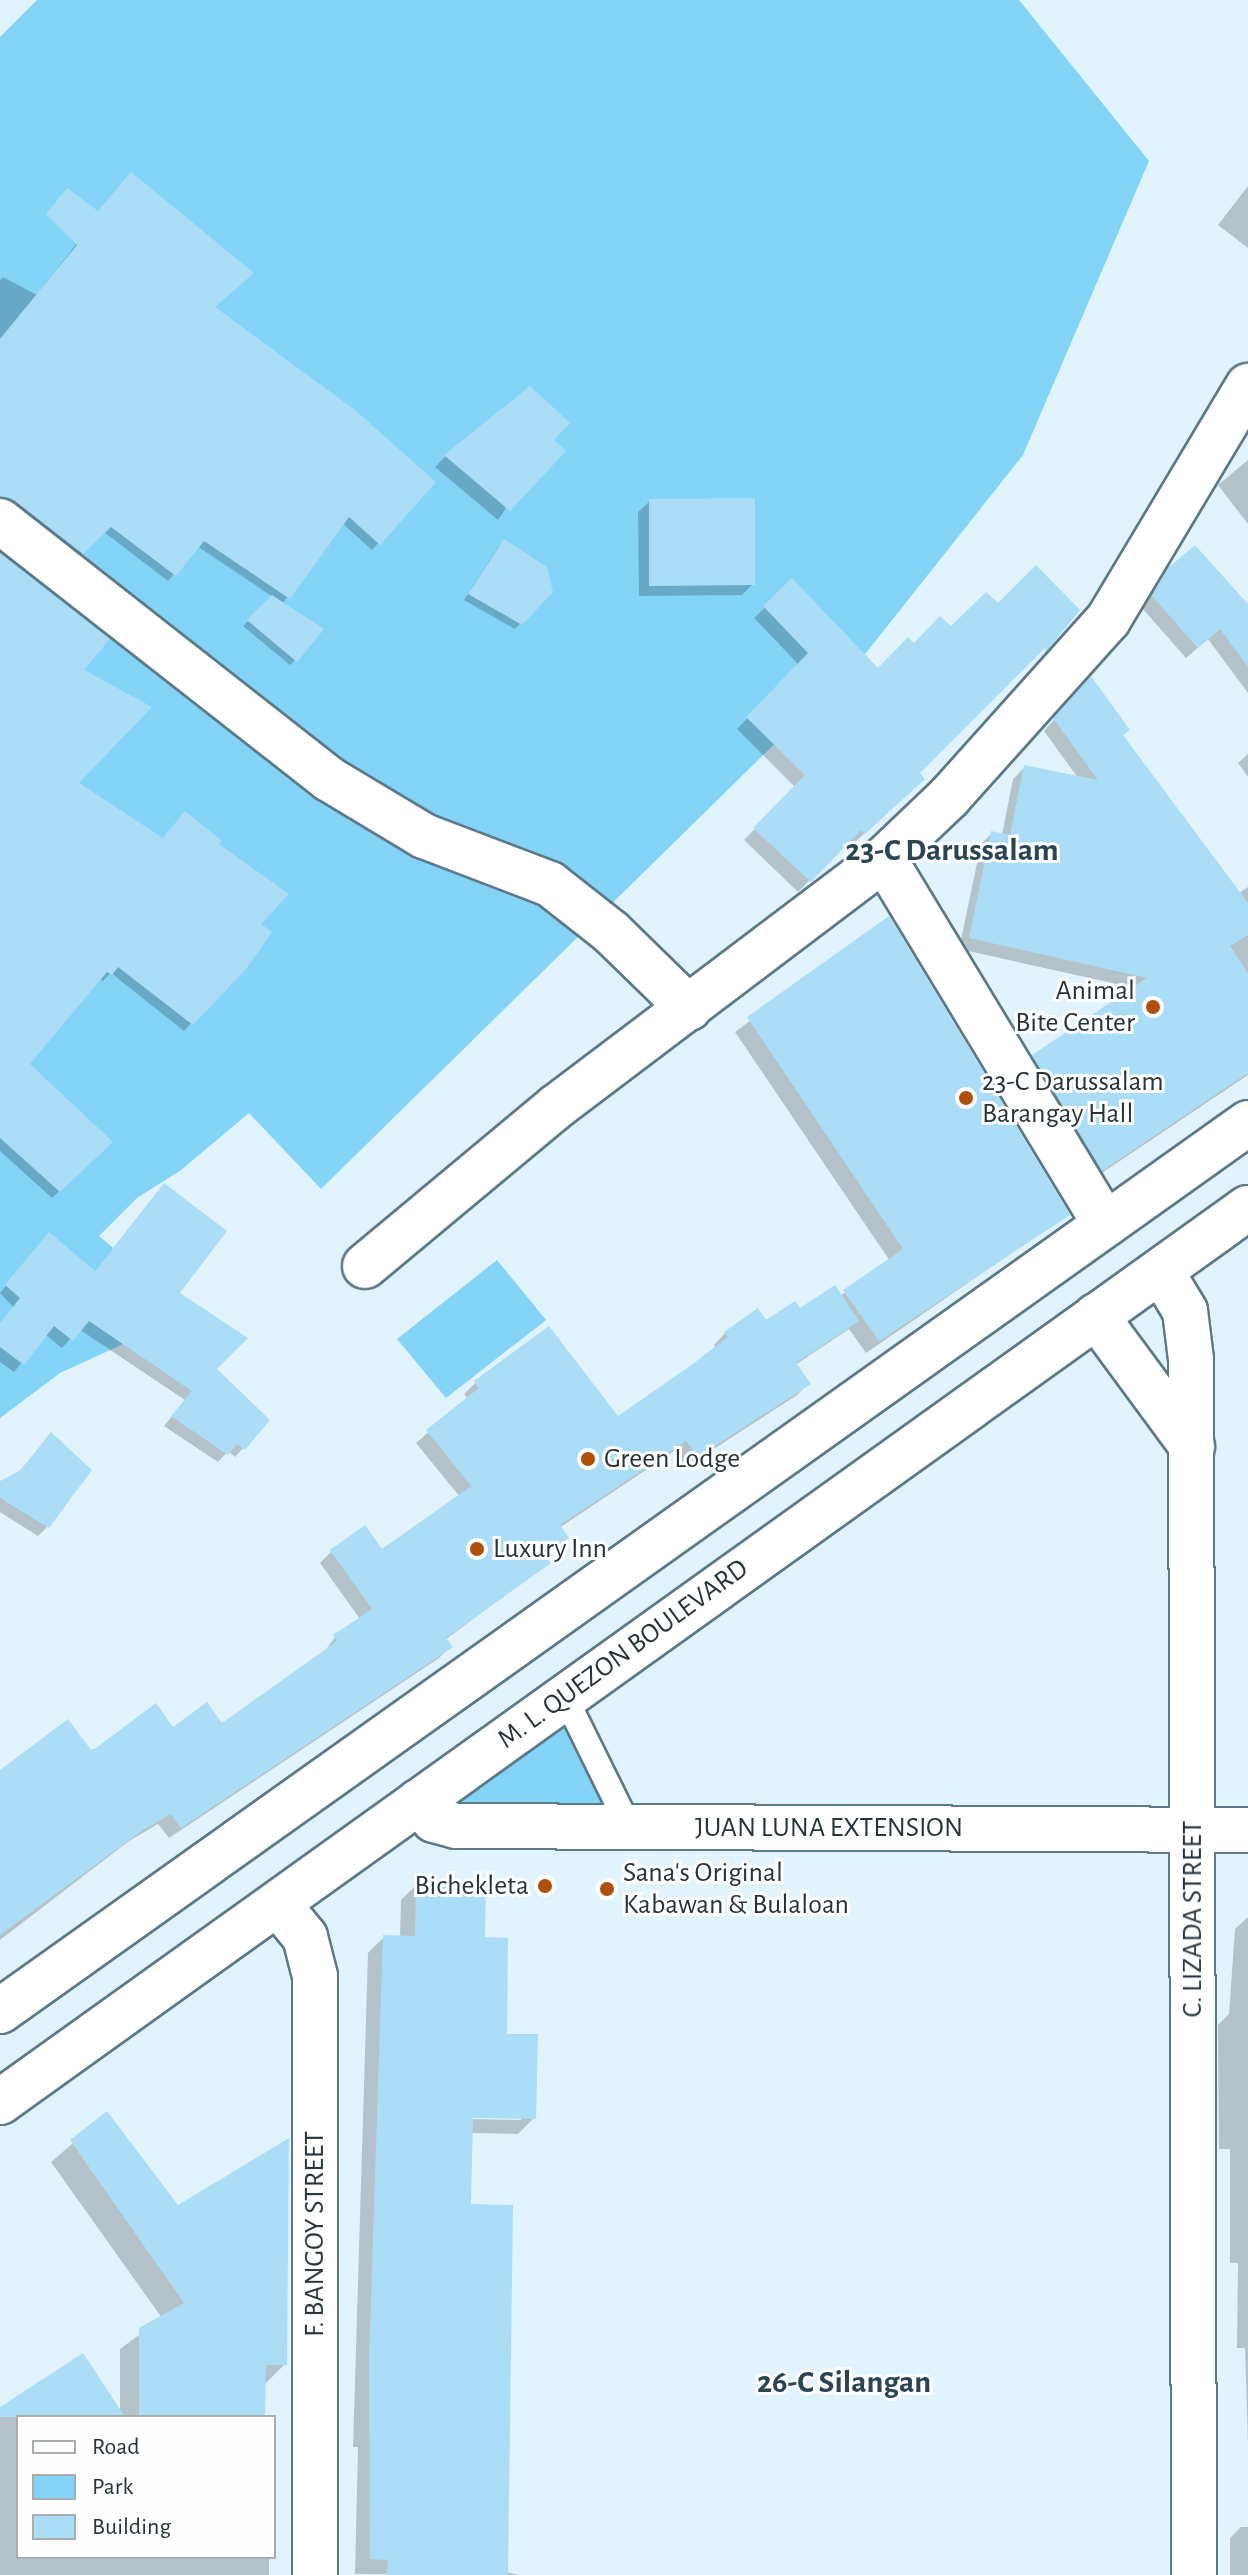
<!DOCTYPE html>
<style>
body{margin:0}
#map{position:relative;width:1248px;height:2575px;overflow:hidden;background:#e1f4fd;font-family:"Alegreya Sans",sans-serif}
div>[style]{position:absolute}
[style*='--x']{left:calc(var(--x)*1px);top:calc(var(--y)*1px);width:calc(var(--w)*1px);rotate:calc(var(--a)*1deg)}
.green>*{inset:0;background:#83d4f7}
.shadow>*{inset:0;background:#0003}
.building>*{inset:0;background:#abdef6}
.roads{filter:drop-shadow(2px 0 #5c7987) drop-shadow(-2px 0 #5c7987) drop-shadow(0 2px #5c7987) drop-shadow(0 -2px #5c7987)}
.service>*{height:24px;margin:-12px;padding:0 12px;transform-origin:12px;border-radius:12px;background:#fff}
.minor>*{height:44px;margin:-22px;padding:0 22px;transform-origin:22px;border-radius:22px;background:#fff}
.tertiary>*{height:44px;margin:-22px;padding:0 22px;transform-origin:22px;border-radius:22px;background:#fff}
.primary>*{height:44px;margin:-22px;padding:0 22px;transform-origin:22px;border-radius:22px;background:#fff}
.dots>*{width:22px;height:22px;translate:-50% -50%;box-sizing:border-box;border:4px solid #fefefe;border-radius:50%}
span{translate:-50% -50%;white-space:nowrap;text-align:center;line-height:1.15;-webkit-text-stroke:6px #fefefe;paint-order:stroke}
.poi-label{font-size:28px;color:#263338}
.right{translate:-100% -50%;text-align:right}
.left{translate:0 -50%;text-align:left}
.street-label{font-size:28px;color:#263338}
.quarter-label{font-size:32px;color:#2a4551;font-weight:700}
.legend{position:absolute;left:16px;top:2415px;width:260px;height:144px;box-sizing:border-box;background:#fefefe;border:2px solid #a8adaf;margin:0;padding:10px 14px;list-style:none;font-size:24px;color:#263338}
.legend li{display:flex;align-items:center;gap:16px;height:40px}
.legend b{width:40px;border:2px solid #a8adaf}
</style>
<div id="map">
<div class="green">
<div style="clip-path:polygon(37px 0,1019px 0,1149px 161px,1023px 455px,862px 658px,321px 1189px,249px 1113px,181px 1170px,137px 1198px,99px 1236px,163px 1290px,121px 1345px,60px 1373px,0 1418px,0 37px)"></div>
<div style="clip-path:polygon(497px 1260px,546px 1320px,446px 1398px,397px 1339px)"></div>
<div style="clip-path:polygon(561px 1715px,612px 1811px,447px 1814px,440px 1799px)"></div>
</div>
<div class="shadow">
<div style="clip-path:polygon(125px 181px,212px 308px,433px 482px,372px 550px,342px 523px,282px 604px,295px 660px,290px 665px,243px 626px,273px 597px,197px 546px,168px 581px,104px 532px,75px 559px,0 504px,0 280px,3px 277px,37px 295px)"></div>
<div style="clip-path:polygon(1248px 186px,1248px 248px,1218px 225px)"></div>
<div style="clip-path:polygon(552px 440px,498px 520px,435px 467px,446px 456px)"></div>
<div style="clip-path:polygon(1248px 460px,1248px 524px,1218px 485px)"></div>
<div style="clip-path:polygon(650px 501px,753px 584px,742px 595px,639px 596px,638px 512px)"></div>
<div style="clip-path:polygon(499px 546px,551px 591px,515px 629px,464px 600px)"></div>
<div style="clip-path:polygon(0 552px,107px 639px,81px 670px,75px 783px,162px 840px,216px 844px,258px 924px,245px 966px,184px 1031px,111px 973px,103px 981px,99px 978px,28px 1064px,110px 1142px,52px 1198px,0 1151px)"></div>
<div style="clip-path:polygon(1169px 570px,1248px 607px,1248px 693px,1208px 639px,1186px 658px,1142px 608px)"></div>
<div style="clip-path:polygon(792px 581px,877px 671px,914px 645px,998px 606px,912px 790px,853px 844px,849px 840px,798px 892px,744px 840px,795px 787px,737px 729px,799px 665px,754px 618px)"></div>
<div style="clip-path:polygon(1080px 690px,1239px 893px,1248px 887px,1248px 1075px,1090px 1181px,1022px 1068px,1135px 988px,959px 949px,981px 844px,992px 833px,1002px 835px,1013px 779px,1024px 768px,1078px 778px,1044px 731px)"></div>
<div style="clip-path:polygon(1248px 754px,1248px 777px,1238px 763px)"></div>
<div style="clip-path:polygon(889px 919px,1068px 1214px,866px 1353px,849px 1329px,795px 1365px,808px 1384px,797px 1395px,686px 1467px,674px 1451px,559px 1528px,566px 1537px,543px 1556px,548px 1563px,445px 1640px,450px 1647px,439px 1658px,169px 1838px,158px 1824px,129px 1841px,0 1940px,0 1772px,172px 1730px,221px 1726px,325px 1651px,335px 1637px,360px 1619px,320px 1563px,331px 1552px,381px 1552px,460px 1497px,416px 1443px,468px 1399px,464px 1394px,475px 1383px,618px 1418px,716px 1348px,714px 1345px,725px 1333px,840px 1296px,890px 1261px,735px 1032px)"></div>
<div style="clip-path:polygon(164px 1185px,177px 1293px,214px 1369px,243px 1448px,235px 1457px,228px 1451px,218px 1462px,164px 1426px,185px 1400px,79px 1329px,62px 1348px,45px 1334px,14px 1372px,0 1362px,0 1324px,13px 1307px,0 1293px,40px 1244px,94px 1272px)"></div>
<div style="clip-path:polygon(51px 1434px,47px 1527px,38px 1536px,0 1512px,0 1483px,18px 1473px)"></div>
<div style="clip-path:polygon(evenodd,416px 1885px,483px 1939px,505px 2036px,534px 2118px,518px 2134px,471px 2133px,469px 2206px,506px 2572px,519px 2575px,355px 2574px,358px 2447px,353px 2447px,368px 1953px,384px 1937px,400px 1937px,401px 1900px,416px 1885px,463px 2115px,521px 2116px,521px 2120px,463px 2119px,463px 2115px)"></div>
<div style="clip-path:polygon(1247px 1918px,1248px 1918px,1248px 2445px,1245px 2348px,1237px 2348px,1238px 2263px,1230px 2263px,1230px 2149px,1219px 2149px,1218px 2025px,1229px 2014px,1235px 1929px)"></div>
<div style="clip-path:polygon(107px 2114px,285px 2364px,265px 2384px,263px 2417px,18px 2417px,18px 2557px,269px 2557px,269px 2575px,0 2575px,0 2410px,120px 2413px,120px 2349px,162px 2318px,51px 2162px)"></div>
<div style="clip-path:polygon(1241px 2527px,1248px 2527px,1248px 2575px,1230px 2575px,1230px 2538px)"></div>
</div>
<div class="building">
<div style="clip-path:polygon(131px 172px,254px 273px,215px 307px,355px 410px,436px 482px,380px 545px,349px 517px,290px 599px,204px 541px,176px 576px,111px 527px,83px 554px,15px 501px,0 497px,0 339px,77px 245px,46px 214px,67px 188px,98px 211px)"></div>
<div style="clip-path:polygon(530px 386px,570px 423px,554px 440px,566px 451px,510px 511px,444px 455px)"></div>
<div style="clip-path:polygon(755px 498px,755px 585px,649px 586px,649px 499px)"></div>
<div style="clip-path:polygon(504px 539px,547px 567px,553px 592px,522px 625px,468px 594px)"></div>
<div style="clip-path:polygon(1195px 545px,1248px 604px,1248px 667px,1220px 629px,1198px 648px,1152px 596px,1168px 568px)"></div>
<div style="clip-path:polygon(0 553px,110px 639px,84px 670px,152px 707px,79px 783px,163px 838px,185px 811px,222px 841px,219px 844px,289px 894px,261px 924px,272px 932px,247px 968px,193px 1025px,118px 967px,112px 975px,107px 972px,30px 1064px,113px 1142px,60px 1192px,0 1138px)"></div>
<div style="clip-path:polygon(1036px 565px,1080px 610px,1045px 653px,1046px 647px,920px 773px,925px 779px,865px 834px,861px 830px,811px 882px,753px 828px,805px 775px,746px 717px,808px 653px,763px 606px,792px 578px,878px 668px,908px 637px,914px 643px,940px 616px,951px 626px,986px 592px,998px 603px)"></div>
<div style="clip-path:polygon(272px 595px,324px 629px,297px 662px,247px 620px)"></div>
<div style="clip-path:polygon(1091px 676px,1130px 730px,1123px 735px,1248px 903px,1248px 935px,1230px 946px,1248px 973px,1248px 1073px,1102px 1171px,1032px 1055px,1147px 978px,969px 938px,991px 831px,1010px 835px,1024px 765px,1098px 780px,1053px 718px)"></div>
<div style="clip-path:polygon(889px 916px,1070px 1215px,879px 1341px,843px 1290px,903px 1249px,747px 1017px)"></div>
<div style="clip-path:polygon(164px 1183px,227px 1231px,180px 1293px,248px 1338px,217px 1369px,270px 1420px,245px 1450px,237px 1444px,228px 1455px,171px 1416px,192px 1391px,89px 1321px,73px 1341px,54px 1326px,24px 1365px,0 1347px,0 1323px,20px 1298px,5px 1285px,49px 1232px,95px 1271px)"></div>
<div style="clip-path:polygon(835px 1285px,859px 1321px,796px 1363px,811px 1384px,698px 1457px,686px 1441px,560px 1525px,569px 1538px,544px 1554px,551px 1563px,446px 1638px,453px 1647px,181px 1828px,171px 1814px,143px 1830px,0 1935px,0 1770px,68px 1719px,92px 1751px,156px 1703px,173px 1727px,207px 1702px,222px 1723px,337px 1641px,333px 1635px,372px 1609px,330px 1550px,365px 1525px,382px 1549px,471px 1486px,426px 1430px,479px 1388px,474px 1381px,549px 1326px,618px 1416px,690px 1366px,728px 1337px,724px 1332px,758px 1308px,766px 1320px,795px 1301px,800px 1308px)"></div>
<div style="clip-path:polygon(51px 1432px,92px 1470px,49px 1528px,0 1498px,0 1481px,21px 1470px)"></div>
<div style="clip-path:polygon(416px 1883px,486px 1884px,485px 1937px,508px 1938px,507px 2034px,538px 2034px,536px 2119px,473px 2118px,471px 2204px,513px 2205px,508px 2575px,387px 2575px,388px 2560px,370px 2559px,369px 2358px,383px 1935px,415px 1936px)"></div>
<div style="clip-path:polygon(107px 2111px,178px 2205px,289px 2138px,287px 2365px,266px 2365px,265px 2417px,139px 2417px,139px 2328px,184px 2303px,70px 2140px)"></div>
<div style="clip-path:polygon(83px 2353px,125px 2417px,0 2417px,0 2407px)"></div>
</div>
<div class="roads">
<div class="service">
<div style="--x:564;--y:1695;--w:147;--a:63.8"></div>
</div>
<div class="minor">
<div style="--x:0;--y:521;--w:418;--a:38.1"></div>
<div style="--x:329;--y:779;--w:111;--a:31"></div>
<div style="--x:424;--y:836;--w:135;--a:20.9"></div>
<div style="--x:550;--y:884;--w:78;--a:38.2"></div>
<div style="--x:611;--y:932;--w:109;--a:44.3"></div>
<div style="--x:884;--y:859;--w:427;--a:58.8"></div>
<div style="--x:365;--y:1266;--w:249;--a:-39.8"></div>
<div style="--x:556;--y:1107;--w:411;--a:-37.1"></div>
<div style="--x:884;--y:859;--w:90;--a:-43.6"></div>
<div style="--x:949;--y:797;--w:238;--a:-48.1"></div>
<div style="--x:1108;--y:620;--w:273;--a:-59.1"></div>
<div style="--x:1161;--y:1271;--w:47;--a:59"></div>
<div style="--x:1185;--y:1311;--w:48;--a:82.9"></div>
<div style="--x:1191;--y:1359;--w:1216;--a:89.86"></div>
<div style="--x:1096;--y:1316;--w:162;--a:53.6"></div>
<div style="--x:418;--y:1802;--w:24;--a:48"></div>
<div style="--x:434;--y:1820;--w:23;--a:15"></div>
<div style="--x:456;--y:1826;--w:792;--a:0.29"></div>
</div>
<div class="tertiary">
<div style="--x:278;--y:1904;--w:43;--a:50.7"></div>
<div style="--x:305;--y:1937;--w:40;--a:75.6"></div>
<div style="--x:315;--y:1976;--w:599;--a:90"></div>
</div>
<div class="primary">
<div style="--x:0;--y:2011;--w:1532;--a:-35.43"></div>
<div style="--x:0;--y:2102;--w:1535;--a:-35.62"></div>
</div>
</div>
<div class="dots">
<div style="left:1153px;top:1007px;background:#b04f0a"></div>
<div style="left:966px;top:1098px;background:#b04f0a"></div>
<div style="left:588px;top:1459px;background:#b04f0a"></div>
<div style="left:477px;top:1549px;background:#b04f0a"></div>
<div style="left:545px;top:1886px;background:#b04f0a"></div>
<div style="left:607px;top:1889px;background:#b04f0a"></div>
</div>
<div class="poi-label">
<span class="right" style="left:1135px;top:1007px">Animal<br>Bite Center</span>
<span class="left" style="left:982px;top:1098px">23-C Darussalam<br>Barangay Hall</span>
<span class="left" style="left:604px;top:1459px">Green Lodge</span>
<span class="left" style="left:493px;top:1549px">Luxury Inn</span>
<span class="left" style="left:623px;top:1889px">Sana's Original<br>Kabawan &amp; Bulaloan</span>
<span class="right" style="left:529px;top:1886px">Bichekleta</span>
</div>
<div class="street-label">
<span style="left:623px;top:1654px;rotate:-36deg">M. L. QUEZON BOULEVARD</span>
<span style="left:829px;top:1828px">JUAN LUNA EXTENSION</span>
<span style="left:1193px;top:1919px;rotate:-90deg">C. LIZADA STREET</span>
<span style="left:315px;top:2234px;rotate:-90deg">F. BANGOY STREET</span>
</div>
<div class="quarter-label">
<span style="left:952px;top:850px">23-C Darussalam</span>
<span style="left:844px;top:2382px">26-C Silangan</span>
</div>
<ul class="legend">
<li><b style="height:10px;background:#fff"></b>Road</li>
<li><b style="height:22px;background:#83d4f7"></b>Park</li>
<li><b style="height:22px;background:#abdef6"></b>Building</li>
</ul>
</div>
